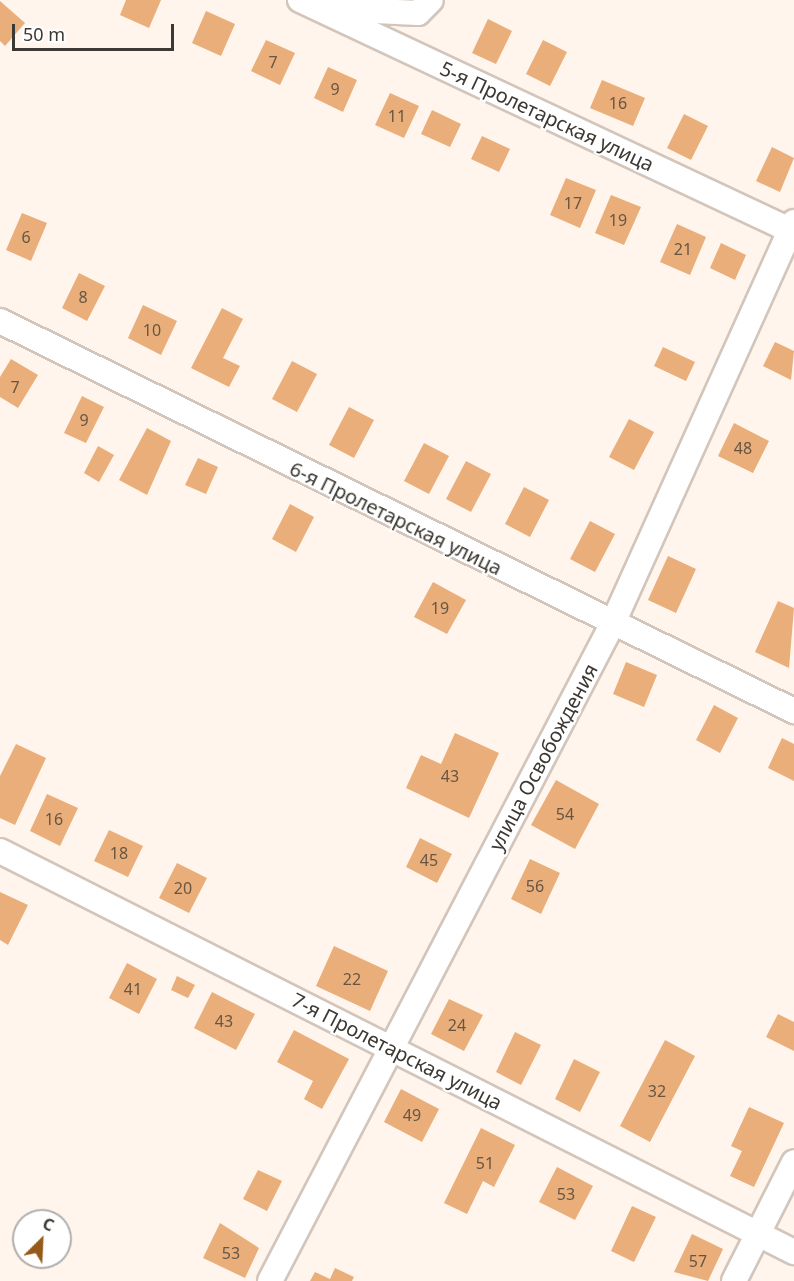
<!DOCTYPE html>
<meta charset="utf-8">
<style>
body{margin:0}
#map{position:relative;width:794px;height:1281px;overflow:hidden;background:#fff5ec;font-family:"Noto Sans",sans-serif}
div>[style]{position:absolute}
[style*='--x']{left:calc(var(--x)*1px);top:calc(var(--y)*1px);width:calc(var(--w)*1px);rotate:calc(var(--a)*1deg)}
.building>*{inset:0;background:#e9ae79}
.roads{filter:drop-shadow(2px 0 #d2c5bb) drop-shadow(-2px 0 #d2c5bb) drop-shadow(0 2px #d2c5bb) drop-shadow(0 -2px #d2c5bb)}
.minor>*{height:24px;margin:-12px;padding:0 12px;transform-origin:12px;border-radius:12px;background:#fff}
span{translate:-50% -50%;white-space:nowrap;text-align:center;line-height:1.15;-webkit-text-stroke:4.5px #fff;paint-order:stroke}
.number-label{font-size:16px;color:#675644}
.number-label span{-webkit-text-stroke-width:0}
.street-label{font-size:20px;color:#3c3833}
.north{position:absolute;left:12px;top:1209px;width:60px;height:60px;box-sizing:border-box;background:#fff;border:2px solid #b1afad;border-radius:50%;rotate:24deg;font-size:16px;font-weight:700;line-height:24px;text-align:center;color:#3c3833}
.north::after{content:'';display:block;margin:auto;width:21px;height:27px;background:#955a1a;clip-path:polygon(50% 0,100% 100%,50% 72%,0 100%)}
.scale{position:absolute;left:12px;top:24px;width:162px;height:27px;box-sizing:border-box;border:3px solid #3c3833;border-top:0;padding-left:8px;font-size:18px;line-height:21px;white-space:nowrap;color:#3c3833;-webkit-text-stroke:4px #fff;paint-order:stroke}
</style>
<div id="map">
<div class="building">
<div style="clip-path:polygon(126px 0,161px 0,149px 28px,120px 15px)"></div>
<div style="clip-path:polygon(0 1px,25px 23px,5px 46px,0 41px)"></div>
<div style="clip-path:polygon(206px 11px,235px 24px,221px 56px,192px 43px)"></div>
<div style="clip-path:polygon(488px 19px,512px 31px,496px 64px,472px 53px)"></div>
<div style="clip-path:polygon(266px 40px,295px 53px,280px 85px,251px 71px)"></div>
<div style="clip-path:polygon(543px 40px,567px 52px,550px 86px,526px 74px)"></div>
<div style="clip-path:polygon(328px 67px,357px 80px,343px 112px,314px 98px)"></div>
<div style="clip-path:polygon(602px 80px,645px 98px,633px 126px,590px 108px)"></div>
<div style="clip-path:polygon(390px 93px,419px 106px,404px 138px,375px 125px)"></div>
<div style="clip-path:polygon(432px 110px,461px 124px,450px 147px,421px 134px)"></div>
<div style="clip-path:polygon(684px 114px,708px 126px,691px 160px,667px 148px)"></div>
<div style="clip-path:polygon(482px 136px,510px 149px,499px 172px,471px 159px)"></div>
<div style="clip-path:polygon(772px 147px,794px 158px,780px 192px,756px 181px)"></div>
<div style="clip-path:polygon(566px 178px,596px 190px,580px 228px,550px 215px)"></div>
<div style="clip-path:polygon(611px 195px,641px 207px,624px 245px,595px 233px)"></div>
<div style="clip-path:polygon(22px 213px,47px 223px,31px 261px,6px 250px)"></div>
<div style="clip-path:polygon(677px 224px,706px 237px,690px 275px,660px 262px)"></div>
<div style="clip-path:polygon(721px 243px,746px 255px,735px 280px,710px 268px)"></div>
<div style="clip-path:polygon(79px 273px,105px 286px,87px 321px,62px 308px)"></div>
<div style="clip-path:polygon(143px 305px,177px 321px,161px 355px,128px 338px)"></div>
<div style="clip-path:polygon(222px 308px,243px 319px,223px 358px,240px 366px,229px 387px,191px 368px)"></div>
<div style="clip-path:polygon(775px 342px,794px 351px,791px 380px,763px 366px)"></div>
<div style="clip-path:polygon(663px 347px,695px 362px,686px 381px,654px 366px)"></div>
<div style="clip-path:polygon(11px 359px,38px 375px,18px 408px,0 397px,0 377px)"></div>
<div style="clip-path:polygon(292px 361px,317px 374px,297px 412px,272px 399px)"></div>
<div style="clip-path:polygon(82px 396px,104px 407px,86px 443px,64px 433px)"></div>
<div style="clip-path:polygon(349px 407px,374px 420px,354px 458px,329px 445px)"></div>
<div style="clip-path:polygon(629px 419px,654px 432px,634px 470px,609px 457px)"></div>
<div style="clip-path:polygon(734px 423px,769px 441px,753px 473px,718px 456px)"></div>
<div style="clip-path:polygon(147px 428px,171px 441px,147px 495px,119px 480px)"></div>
<div style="clip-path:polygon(424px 443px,449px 456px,429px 494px,404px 481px)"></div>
<div style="clip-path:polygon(98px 446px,114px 455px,99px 482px,84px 473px)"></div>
<div style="clip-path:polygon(198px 458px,218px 467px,206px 494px,185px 485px)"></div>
<div style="clip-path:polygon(466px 461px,491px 474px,471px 512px,446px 499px)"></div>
<div style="clip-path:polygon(524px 487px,549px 500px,530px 537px,505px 524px)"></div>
<div style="clip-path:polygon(290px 504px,314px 517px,296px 552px,272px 539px)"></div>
<div style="clip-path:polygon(590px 521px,615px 534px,595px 572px,570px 559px)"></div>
<div style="clip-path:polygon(668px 556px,696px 569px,676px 613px,648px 600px)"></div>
<div style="clip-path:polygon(433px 582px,466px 600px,447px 634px,414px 617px)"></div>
<div style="clip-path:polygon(778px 601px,794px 608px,789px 668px,755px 652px)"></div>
<div style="clip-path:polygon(626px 662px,657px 675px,644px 707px,613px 694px)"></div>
<div style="clip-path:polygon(714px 705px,738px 718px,720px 753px,696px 740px)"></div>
<div style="clip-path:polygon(455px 733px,499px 753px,469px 818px,406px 788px,421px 755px,441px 764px)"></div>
<div style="clip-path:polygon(782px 738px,794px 744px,794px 781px,768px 768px)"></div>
<div style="clip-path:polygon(16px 744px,46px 758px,15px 825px,0 818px,0 776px)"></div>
<div style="clip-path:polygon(556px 780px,599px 804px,575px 849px,531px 825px)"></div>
<div style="clip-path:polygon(47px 794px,78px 808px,60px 846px,30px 831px)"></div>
<div style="clip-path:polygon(109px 830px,143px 846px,128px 877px,94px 861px)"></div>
<div style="clip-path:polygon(420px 838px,452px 854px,437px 883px,406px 867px)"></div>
<div style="clip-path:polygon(530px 859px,560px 873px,541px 914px,511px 899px)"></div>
<div style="clip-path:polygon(177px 863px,207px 878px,189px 913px,159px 898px)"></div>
<div style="clip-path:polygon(0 892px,28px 905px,8px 945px,0 940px)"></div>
<div style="clip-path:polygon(334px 946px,388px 971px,370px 1011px,316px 986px)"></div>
<div style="clip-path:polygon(127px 963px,157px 979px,139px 1014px,109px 998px)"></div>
<div style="clip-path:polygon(177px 976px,195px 985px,188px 998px,171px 990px)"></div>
<div style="clip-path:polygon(212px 992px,255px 1014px,236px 1050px,194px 1028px)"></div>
<div style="clip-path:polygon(449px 999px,483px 1015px,464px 1051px,431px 1034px)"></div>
<div style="clip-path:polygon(778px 1014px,794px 1022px,794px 1051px,766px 1037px)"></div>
<div style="clip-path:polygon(294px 1030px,349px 1059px,322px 1109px,304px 1099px,313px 1081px,277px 1062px)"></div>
<div style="clip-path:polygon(515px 1032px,541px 1045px,521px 1085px,496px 1072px)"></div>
<div style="clip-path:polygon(665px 1040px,695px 1056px,650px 1142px,620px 1126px)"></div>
<div style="clip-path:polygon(574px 1059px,600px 1072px,580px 1112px,555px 1099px)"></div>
<div style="clip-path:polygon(401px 1089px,439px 1109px,422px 1142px,384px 1122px)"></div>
<div style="clip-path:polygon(749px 1107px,784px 1123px,754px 1187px,730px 1176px,742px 1151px,731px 1146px)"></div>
<div style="clip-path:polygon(481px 1128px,515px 1145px,494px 1187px,483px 1181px,467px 1214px,444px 1203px)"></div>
<div style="clip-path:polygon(557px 1167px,593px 1186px,575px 1220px,539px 1202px)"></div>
<div style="clip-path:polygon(258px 1170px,282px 1181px,267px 1211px,243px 1199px)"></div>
<div style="clip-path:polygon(632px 1206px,656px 1217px,634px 1262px,611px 1251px)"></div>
<div style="clip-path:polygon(220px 1223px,259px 1248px,245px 1278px,203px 1258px)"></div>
<div style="clip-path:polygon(692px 1234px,723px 1249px,708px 1281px,674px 1272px)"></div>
<div style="clip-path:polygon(335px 1268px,354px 1277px,352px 1281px,310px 1281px,315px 1272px,330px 1279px)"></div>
</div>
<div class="roads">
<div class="minor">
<div style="--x:300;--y:0;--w:546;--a:25.16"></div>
<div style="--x:332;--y:9;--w:86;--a:2.7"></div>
<div style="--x:418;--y:13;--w:18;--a:-45"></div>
<div style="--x:0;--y:321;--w:885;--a:26.16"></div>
<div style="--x:0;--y:851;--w:890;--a:26.8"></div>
<div style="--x:270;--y:1281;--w:740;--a:-62.47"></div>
<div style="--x:612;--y:625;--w:442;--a:-65.7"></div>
<div style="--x:734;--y:1281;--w:133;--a:-63.2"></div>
</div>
</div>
<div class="number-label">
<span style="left:273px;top:62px">7</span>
<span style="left:335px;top:89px">9</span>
<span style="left:618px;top:103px">16</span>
<span style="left:397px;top:116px">11</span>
<span style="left:573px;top:203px">17</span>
<span style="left:618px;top:220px">19</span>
<span style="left:26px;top:237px">6</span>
<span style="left:683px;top:249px">21</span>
<span style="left:83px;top:297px">8</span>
<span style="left:152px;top:330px">10</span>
<span style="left:15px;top:387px">7</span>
<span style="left:84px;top:420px">9</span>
<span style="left:743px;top:448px">48</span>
<span style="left:440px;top:608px">19</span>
<span style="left:450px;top:776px">43</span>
<span style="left:565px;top:814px">54</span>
<span style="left:54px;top:819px">16</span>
<span style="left:119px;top:853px">18</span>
<span style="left:429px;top:860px">45</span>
<span style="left:535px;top:886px">56</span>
<span style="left:183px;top:888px">20</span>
<span style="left:352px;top:979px">22</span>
<span style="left:133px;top:989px">41</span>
<span style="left:224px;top:1021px">43</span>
<span style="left:457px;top:1025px">24</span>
<span style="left:657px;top:1091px">32</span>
<span style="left:412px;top:1115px">49</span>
<span style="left:485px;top:1163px">51</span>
<span style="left:566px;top:1194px">53</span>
<span style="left:231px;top:1253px">53</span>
<span style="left:698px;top:1261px">57</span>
</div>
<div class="street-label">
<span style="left:547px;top:116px;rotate:25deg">5-я Пролетарская улица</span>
<span style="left:396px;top:518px;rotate:26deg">6-я Пролетарская улица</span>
<span style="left:543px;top:757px;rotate:-62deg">улица Освобождения</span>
<span style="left:397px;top:1051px;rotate:27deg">7-я Пролетарская улица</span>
</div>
<div class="north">С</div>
<div class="scale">50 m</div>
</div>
